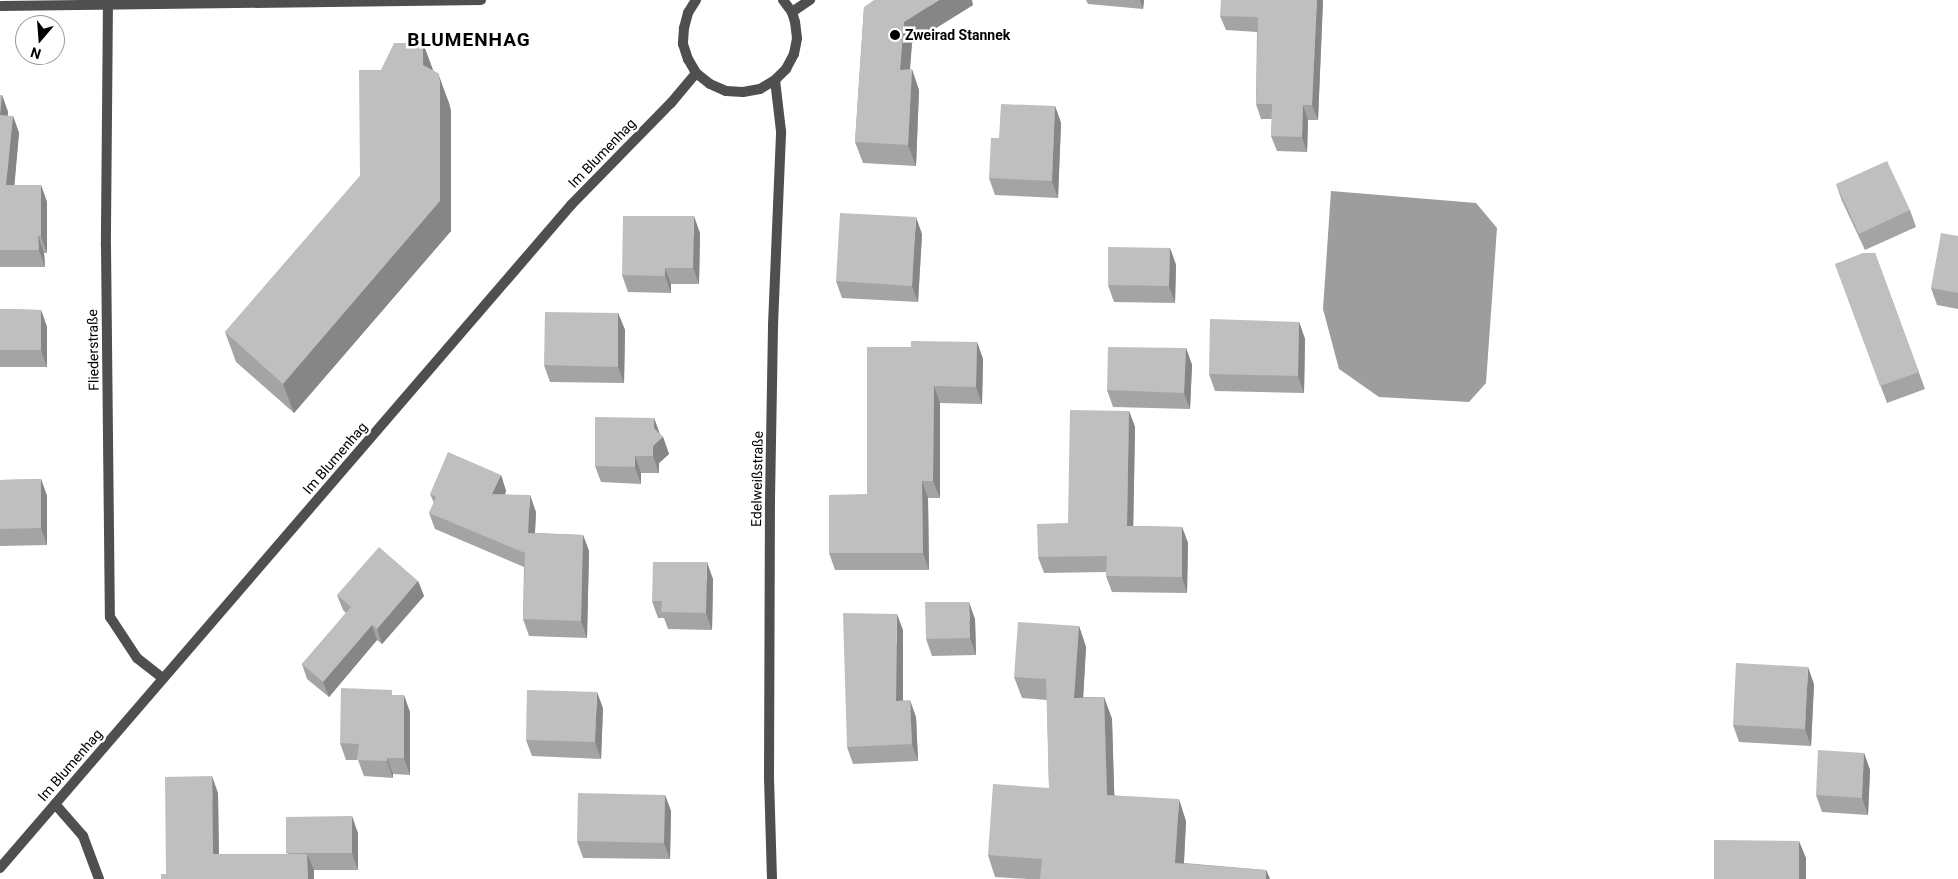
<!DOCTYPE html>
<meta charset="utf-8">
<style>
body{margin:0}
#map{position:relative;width:1958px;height:879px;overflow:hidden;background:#fff;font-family:Roboto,sans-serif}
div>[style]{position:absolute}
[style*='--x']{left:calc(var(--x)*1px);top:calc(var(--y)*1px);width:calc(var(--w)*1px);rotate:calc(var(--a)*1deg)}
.water>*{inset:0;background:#9d9d9d}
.minor>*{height:10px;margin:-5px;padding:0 5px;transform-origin:5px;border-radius:5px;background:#4f4f4f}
.wall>*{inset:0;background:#a4a4a4}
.shaded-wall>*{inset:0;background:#868686}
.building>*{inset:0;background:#bfbfbf}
.dots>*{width:14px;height:14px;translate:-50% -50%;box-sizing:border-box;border:2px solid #fff;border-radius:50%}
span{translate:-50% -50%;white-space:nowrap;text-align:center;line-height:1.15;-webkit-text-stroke:5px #fff;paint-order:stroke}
.poi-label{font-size:14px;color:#000;font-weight:700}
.left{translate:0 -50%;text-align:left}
.street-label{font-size:14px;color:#000}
.district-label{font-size:19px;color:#000;font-weight:700;letter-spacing:1px}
.north{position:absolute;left:15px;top:15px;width:50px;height:50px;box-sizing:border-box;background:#fff;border:1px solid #999;border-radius:50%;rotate:198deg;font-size:14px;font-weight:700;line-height:20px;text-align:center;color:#000}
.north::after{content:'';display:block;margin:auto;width:18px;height:22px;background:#000;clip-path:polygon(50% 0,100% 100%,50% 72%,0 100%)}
</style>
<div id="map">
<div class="water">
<div style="clip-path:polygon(1331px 191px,1476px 203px,1497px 228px,1486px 383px,1469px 402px,1379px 397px,1339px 369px,1323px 309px)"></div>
</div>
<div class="minor">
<div style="--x:108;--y:0;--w:246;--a:90.5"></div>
<div style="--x:106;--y:246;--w:371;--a:89.4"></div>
<div style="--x:110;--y:617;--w:49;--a:56.6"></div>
<div style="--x:137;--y:658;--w:33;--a:38"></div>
<div style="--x:696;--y:0;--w:15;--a:122"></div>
<div style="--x:688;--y:13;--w:16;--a:105"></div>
<div style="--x:684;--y:28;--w:16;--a:94"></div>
<div style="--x:683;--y:44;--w:16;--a:72"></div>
<div style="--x:688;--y:59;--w:16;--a:60"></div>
<div style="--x:696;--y:73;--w:18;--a:38"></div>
<div style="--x:710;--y:84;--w:17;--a:24"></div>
<div style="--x:726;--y:91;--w:17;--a:3"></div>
<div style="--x:743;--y:92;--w:17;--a:-10"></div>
<div style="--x:760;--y:89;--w:17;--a:-31"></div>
<div style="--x:775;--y:80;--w:16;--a:-45"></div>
<div style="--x:786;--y:69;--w:17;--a:-62"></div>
<div style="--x:794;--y:54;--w:16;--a:-79"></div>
<div style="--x:797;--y:38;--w:16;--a:-97"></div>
<div style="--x:795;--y:22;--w:10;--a:-107"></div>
<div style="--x:792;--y:12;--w:15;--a:-127"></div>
<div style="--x:0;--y:6;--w:481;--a:-0.7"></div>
<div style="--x:792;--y:12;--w:22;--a:-34"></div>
<div style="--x:55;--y:804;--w:43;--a:48.8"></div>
<div style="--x:83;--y:836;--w:46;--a:69.6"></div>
<div style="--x:0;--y:868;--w:875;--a:-49.26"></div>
<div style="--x:571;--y:205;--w:143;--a:-45.6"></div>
<div style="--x:671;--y:103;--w:39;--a:-50"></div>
<div style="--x:772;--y:879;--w:100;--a:-91.7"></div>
<div style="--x:769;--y:779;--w:280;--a:-89.8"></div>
<div style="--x:770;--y:499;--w:174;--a:-89"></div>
<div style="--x:773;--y:325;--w:194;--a:-87.6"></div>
<div style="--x:781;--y:131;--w:51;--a:-96.7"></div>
</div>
<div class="wall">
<div style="clip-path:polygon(1086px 0,1144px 0,1143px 9px,1088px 4px)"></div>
<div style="clip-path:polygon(1323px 0,1318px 120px,1308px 120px,1307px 152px,1277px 151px,1271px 136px,1272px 119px,1261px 119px,1256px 104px,1257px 32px,1226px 30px,1220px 16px)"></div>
<div style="clip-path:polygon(973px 5px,912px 43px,910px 69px,919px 90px,916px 166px,863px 163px,855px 142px,864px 7px)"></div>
<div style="clip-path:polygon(423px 43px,433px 70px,449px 103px,451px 111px,451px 231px,294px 413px,236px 362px,225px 332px,360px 176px,381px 70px)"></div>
<div style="clip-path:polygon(0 95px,2px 95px,8px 112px,8px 116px,13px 116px,19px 133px,14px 185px,41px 185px,47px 202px,47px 253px,44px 253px,45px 267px,0 267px)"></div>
<div style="clip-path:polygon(1055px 106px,1061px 123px,1058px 198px,995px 195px,989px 178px,999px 138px)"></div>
<div style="clip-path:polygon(1836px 184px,1910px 210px,1916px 227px,1865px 250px,1842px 201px)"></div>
<div style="clip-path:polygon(700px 233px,699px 284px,671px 284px,671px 293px,628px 292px,622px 275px)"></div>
<div style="clip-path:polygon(922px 234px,918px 302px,842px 298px,836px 281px)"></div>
<div style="clip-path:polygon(1958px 236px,1958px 309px,1937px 305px,1931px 288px)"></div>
<div style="clip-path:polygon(1170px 248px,1176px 265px,1175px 303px,1114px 302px,1108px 285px)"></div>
<div style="clip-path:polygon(1875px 253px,1925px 389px,1887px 403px,1835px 264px)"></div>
<div style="clip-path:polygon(0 309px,41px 310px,47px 327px,47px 367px,0 367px)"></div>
<div style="clip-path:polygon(618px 313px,625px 330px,624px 383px,550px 382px,544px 365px)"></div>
<div style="clip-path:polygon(1299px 322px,1305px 339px,1304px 393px,1215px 391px,1209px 374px)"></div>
<div style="clip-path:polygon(977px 342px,983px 359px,982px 404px,940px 403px,940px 498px,928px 498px,929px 570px,835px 570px,829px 553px,867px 494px,911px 347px)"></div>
<div style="clip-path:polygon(1186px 348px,1192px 365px,1190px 409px,1113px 407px,1107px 390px)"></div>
<div style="clip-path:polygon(1129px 411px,1135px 427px,1133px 526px,1182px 527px,1188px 543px,1187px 593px,1112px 592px,1106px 576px,1106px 572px,1044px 573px,1038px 557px,1068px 523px)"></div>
<div style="clip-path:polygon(654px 418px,660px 434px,663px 437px,669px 454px,659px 463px,659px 473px,641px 473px,641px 484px,601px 482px,595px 466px)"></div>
<div style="clip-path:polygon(501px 475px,506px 491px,505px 495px,536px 512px,535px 533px,583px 535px,589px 551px,587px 638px,529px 636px,523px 619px,524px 567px,435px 529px,429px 513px,434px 503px,430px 494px)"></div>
<div style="clip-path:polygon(41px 479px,47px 496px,47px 545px,0 546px,0 480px)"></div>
<div style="clip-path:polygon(713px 579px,712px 630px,668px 629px,664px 618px,658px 618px,652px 601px)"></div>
<div style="clip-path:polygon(418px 581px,424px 596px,382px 644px,377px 640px,329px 697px,307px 679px,302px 664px,346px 613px,343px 610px,337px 595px)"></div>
<div style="clip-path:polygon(975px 619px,976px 655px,932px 656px,926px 639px)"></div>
<div style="clip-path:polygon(1079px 626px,1086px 647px,1083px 697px,1104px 697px,1112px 719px,1114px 795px,1186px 821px,1184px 863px,1266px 870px,1270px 879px,1028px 879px,995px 877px,988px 855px,1049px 788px,1047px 700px,1022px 698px,1014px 677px)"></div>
<div style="clip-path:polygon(903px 630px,903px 700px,916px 717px,918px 761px,853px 764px,847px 747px)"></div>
<div style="clip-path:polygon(1814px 684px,1811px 746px,1739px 742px,1733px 725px)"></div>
<div style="clip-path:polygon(394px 695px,410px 712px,410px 775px,393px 774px,393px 778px,364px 776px,358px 760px,346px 760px,340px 743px)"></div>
<div style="clip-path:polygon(603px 708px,601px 759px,532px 756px,526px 740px)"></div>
<div style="clip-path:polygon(1864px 753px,1870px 770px,1868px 815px,1822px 812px,1816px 795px)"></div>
<div style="clip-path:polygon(218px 793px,219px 854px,286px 854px,358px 833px,358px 870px,313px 870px,314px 879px,161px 879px,166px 874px)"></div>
<div style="clip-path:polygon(665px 795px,671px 811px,670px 859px,583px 858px,577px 841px)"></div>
</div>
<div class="shaded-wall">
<div style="clip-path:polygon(939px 0,972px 0,973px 5px,912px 43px,908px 91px,900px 70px,904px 22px)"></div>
<div style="clip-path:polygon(1140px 0,1144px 0,1143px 9px)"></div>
<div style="clip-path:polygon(1317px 0,1323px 0,1318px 120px,1312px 105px)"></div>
<div style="clip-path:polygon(423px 43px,434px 73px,423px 65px)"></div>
<div style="clip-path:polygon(912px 69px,919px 90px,916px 166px,908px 145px)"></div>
<div style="clip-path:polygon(438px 73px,449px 103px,451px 111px,451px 231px,294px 413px,283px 384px)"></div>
<div style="clip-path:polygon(2px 95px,8px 112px,7px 132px,0 115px)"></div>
<div style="clip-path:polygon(1303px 105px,1308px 120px,1307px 152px,1302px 137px)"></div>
<div style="clip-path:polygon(1055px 106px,1061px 123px,1058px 198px,1052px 181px)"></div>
<div style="clip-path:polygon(13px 116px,19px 133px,13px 202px,6px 185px)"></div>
<div style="clip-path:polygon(41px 185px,47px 202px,47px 253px,41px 236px)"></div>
<div style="clip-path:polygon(694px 216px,700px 233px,699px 284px,693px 268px)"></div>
<div style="clip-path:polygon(916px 217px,922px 234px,918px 302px,912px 286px)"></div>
<div style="clip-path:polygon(38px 236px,44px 253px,45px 267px,39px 250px)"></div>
<div style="clip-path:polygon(1170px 248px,1176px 265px,1175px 303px,1169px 286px)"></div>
<div style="clip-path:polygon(665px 268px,671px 284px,671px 293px,665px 276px)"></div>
<div style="clip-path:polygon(41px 310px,47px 327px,47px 367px,41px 350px)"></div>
<div style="clip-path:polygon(618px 313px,625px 330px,624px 383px,618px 367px)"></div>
<div style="clip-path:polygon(1299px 322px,1305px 339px,1304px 393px,1298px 376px)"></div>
<div style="clip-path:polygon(977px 342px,983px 359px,982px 404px,976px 387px)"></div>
<div style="clip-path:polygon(1186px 348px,1192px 365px,1190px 409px,1184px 393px)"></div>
<div style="clip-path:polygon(934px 386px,940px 403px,940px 498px,933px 481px)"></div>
<div style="clip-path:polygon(1129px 411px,1135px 427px,1133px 542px,1127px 526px)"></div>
<div style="clip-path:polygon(654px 418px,660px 435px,663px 437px,669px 454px,659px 463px,659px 473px,653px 456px)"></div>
<div style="clip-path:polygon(635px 456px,641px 473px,641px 484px,635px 467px)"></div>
<div style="clip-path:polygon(501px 475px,506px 491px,498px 511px,492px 494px)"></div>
<div style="clip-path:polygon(41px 479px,47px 496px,47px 545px,41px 528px)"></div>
<div style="clip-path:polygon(922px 481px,928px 498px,929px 570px,923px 553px)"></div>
<div style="clip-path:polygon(530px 495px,536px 512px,534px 549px,528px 533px)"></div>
<div style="clip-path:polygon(1182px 527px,1188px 543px,1187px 593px,1182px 577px)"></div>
<div style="clip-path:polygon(583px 535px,589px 551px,587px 638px,581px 621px)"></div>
<div style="clip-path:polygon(707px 562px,713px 579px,712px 630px,706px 613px)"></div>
<div style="clip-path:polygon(418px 581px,424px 596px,382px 644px,377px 629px)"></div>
<div style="clip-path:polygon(969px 602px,975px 619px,976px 655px,970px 638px)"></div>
<div style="clip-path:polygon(897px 614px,903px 630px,903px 718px,896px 701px)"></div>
<div style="clip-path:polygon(372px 625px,377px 640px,329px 697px,323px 682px)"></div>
<div style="clip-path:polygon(1079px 626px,1086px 647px,1082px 719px,1074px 698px)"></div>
<div style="clip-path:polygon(1808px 667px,1814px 684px,1811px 746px,1805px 729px)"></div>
<div style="clip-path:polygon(597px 692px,603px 708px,601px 759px,595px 742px)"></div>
<div style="clip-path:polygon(404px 695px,410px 712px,410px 775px,404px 758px)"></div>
<div style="clip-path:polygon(1104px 697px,1112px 719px,1115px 817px,1107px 795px)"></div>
<div style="clip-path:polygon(910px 700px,916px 717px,918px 761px,912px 744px)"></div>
<div style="clip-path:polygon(1864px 753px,1870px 770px,1868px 815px,1862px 798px)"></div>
<div style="clip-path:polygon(387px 758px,393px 774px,393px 778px,387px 761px)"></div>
<div style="clip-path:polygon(212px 776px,218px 793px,219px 871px,213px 854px)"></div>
<div style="clip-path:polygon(665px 795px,671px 811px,670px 859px,664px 843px)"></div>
<div style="clip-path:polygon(1179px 799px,1186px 821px,1183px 879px,1175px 863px)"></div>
<div style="clip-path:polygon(352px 816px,358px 833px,358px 870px,352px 853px)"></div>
<div style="clip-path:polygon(1799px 841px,1806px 858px,1806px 879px,1799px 879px)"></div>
<div style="clip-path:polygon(307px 854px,314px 870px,314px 879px,308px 879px)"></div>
<div style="clip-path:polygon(1266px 870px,1270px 879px,1266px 879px)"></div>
</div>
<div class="building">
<div style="clip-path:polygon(874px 0,939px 0,904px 22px,900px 70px,912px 69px,908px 145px,855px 142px,864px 7px)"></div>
<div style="clip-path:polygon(1221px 0,1317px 0,1312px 105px,1303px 105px,1302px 137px,1271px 136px,1272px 104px,1256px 104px,1258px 17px,1220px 16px)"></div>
<div style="clip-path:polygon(394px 43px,423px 43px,423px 65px,438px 73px,440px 81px,440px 201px,283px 384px,225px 332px,360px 176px,359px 70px,381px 70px)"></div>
<div style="clip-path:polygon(0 95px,2px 95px,0 115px,13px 116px,6px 185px,41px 185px,41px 236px,38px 236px,39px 250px,0 250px)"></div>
<div style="clip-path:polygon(1001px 104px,1055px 106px,1052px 181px,989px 178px,991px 138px,999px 138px)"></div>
<div style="clip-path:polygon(1887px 161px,1910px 210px,1859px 234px,1836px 184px)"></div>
<div style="clip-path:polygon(840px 213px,916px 217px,912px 286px,836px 281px)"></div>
<div style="clip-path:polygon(623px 216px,694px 216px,693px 268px,665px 268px,665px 276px,622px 275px)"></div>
<div style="clip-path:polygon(1941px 233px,1958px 236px,1958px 293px,1931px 288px)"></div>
<div style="clip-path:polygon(1108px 247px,1170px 248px,1169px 286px,1108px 285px)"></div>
<div style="clip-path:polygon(1863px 253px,1875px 253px,1919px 372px,1880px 386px,1835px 264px)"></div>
<div style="clip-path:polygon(0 309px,41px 310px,41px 350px,0 350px)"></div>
<div style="clip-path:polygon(545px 312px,618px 313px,618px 367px,544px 365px)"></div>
<div style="clip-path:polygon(1210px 319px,1299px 322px,1298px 376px,1209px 374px)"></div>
<div style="clip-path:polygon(911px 341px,977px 342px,976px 387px,934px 386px,933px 481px,922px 481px,923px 553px,829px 553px,829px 495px,867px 494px,867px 347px,911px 347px)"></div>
<div style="clip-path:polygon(1108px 347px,1186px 348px,1184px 393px,1107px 390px)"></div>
<div style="clip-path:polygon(1070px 410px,1129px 411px,1127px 526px,1182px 527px,1182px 577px,1106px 576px,1107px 556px,1038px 557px,1037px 524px,1068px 523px)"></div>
<div style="clip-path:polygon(595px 417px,654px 418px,654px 428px,663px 437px,653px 446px,653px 456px,635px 456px,635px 467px,595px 466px)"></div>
<div style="clip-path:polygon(448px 452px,501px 475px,492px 494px,530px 495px,528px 533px,583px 535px,581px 621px,523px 619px,525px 553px,429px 513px,436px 497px,430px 494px)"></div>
<div style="clip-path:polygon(41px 479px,41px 528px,0 529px,0 480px)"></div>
<div style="clip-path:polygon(379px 547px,418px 581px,377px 629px,372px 625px,323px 682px,302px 664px,351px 607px,337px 595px)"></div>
<div style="clip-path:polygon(653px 562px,707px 562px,706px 613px,661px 612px,662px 601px,652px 601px)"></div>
<div style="clip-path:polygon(925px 602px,969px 602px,970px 638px,926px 639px)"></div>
<div style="clip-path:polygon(843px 613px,897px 614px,896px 701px,910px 700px,912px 744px,847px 747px)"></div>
<div style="clip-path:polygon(1018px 622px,1079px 626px,1074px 698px,1104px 697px,1107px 795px,1179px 799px,1175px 863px,1266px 870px,1266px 879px,1040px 879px,1042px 859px,988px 855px,993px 784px,1049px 788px,1046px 679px,1014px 677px)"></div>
<div style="clip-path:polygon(1736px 663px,1808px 667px,1805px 729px,1733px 725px)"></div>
<div style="clip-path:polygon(341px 688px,392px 690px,392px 695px,404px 695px,404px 758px,387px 758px,387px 761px,357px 760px,359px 744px,340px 743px)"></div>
<div style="clip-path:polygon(527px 690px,597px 692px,595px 742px,526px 740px)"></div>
<div style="clip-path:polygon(1818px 750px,1864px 753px,1862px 798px,1816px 795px)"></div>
<div style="clip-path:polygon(212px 776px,213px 854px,307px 854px,308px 879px,161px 879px,161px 874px,166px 874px,165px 777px)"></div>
<div style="clip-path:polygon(578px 793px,665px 795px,664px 843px,577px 841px)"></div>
<div style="clip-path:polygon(352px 816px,352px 853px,286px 853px,286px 817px)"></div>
<div style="clip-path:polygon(1714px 840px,1799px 841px,1799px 879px,1714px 879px)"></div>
</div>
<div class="dots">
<div style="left:895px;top:35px;background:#000"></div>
</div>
<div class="poi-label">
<span class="left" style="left:905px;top:35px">Zweirad Stannek</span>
</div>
<div class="street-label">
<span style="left:602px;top:153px;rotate:-46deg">Im Blumenhag</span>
<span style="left:93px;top:350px;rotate:-91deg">Fliederstraße</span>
<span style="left:335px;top:458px;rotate:-49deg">Im Blumenhag</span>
<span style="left:757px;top:479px;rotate:-89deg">Edelweißstraße</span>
<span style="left:70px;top:765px;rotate:-49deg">Im Blumenhag</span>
</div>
<div class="district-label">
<span style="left:469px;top:40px">BLUMENHAG</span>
</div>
<div class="north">N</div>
</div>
